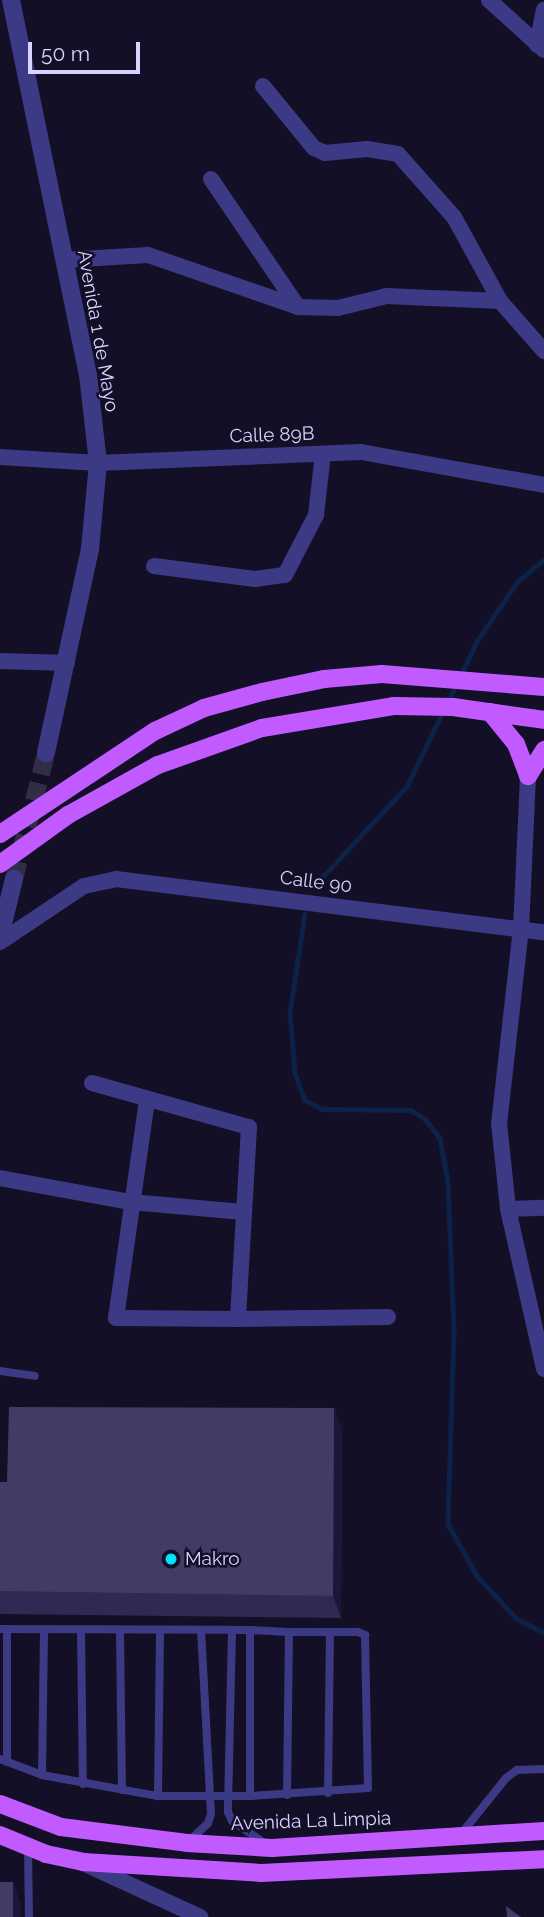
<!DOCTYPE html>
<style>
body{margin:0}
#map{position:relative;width:544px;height:1917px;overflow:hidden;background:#130f26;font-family:Raleway,sans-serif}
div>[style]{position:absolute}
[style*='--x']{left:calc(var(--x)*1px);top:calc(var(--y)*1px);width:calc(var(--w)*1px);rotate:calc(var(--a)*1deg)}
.stream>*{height:4.5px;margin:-2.25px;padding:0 2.25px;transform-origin:2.25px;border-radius:2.25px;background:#0c2248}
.tertiary-tunnel>*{height:18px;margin-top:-9px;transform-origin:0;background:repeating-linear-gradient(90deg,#312d47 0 18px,transparent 0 27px)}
.service>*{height:8px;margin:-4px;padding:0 4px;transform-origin:4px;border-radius:4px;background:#3d3a85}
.minor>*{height:16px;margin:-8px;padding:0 8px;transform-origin:8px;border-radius:8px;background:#3d3a85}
.tertiary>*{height:18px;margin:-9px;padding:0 9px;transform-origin:9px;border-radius:9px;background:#3d3a85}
.primary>*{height:18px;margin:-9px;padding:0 9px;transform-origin:9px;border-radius:9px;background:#c25bff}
.wall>*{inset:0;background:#312854}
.shaded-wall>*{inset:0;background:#1d163a}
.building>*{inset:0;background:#433a66}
.dots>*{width:19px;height:19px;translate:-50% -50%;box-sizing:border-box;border:4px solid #130f26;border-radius:50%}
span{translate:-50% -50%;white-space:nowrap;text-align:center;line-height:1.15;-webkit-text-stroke:5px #130f26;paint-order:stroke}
.street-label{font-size:19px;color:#d9d4ff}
.poi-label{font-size:19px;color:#d9d4ff}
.left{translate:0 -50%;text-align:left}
.scale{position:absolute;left:28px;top:42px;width:112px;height:32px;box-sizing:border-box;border:4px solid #d9d4ff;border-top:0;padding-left:9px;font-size:21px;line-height:24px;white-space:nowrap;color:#d9d4ff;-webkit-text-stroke:5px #130f26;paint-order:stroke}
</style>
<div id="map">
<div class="stream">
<div style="--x:460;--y:677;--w:40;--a:-65"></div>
<div style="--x:477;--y:641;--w:71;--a:-55.9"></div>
<div style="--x:517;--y:582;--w:35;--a:-40"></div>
<div style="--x:448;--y:702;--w:20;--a:-66"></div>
<div style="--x:314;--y:886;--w:137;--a:-47.1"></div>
<div style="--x:407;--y:786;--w:81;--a:-64.4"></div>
<div style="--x:305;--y:914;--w:100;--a:98.6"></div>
<div style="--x:290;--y:1013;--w:60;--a:85.2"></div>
<div style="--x:295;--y:1073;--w:29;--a:70"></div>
<div style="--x:305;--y:1100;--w:19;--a:28"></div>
<div style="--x:322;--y:1109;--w:89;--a:0.6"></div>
<div style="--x:411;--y:1110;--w:17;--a:33"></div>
<div style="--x:425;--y:1119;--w:24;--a:52"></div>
<div style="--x:440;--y:1138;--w:45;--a:79.7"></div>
<div style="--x:448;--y:1182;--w:149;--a:87.7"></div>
<div style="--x:454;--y:1331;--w:193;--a:91.8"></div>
<div style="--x:448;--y:1524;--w:61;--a:60.5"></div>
<div style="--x:478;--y:1577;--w:56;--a:47.2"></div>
<div style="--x:516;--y:1618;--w:32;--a:28"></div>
</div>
<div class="tertiary-tunnel">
<div style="--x:14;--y:879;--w:130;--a:-75.7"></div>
</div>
<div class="service">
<div style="--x:0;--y:1371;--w:35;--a:8"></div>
<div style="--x:0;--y:1629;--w:232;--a:0.2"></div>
<div style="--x:232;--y:1630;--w:182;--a:91.3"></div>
<div style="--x:228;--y:1812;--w:10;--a:66"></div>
<div style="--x:232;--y:1821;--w:41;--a:34.1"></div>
<div style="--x:7;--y:1629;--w:133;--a:90"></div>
<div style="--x:81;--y:1630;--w:154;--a:89.3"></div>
<div style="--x:120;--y:1630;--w:160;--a:89.3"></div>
<div style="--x:232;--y:1630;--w:18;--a:0"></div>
<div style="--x:250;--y:1630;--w:39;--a:3"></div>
<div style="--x:289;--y:1632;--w:69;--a:0"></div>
<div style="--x:358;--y:1632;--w:8;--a:23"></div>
<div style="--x:365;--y:1635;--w:153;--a:88.9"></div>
<div style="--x:368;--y:1788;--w:118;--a:176.1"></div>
<div style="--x:250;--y:1796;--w:166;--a:-90"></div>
<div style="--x:0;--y:1759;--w:45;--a:20.9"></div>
<div style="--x:42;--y:1775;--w:118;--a:10.3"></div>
<div style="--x:158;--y:1796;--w:92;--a:0"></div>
<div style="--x:42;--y:1775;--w:146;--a:-89.2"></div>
<div style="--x:328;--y:1793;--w:161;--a:-89.3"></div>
<div style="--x:287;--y:1795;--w:163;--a:-89.3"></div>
<div style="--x:158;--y:1796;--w:166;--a:-89.3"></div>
<div style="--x:461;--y:1834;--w:72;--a:-51.2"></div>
<div style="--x:506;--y:1778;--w:14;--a:-36"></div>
<div style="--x:517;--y:1770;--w:27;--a:-2"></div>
<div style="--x:189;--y:1841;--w:26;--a:-43"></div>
<div style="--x:208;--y:1823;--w:9;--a:-72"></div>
<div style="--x:211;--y:1814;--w:184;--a:-93.1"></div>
<div style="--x:28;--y:1847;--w:70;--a:89.2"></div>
</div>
<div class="minor">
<div style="--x:489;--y:0;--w:74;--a:42.3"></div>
<div style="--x:537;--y:45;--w:36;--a:-79"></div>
<div style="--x:263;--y:86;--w:80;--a:50.6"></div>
<div style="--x:314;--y:148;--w:12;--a:24"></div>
<div style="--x:325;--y:153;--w:42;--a:-5.4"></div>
<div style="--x:367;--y:149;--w:31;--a:9"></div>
<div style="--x:398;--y:154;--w:84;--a:48.4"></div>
<div style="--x:454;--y:217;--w:96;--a:61.3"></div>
<div style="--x:500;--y:301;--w:67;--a:48.7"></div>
<div style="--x:211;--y:179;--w:155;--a:55.8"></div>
<div style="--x:64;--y:260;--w:84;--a:-3.4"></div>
<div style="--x:148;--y:255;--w:159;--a:19.1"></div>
<div style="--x:298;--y:307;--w:40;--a:1.4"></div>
<div style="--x:338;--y:308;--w:49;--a:-14"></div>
<div style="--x:386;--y:296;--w:114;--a:2.5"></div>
<div style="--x:0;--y:457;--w:98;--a:3.5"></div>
<div style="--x:98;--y:463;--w:263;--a:-2.4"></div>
<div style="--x:361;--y:452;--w:186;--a:10.2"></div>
<div style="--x:154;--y:566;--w:102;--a:7.3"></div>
<div style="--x:255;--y:579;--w:30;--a:-8"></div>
<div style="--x:285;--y:575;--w:68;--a:-62.7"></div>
<div style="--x:316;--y:515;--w:61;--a:-83.5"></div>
<div style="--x:0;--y:661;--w:67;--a:1.7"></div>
<div style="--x:528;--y:776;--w:152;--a:92.6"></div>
<div style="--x:521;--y:928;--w:196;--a:96.4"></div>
<div style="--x:499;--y:1123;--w:86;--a:84"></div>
<div style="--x:508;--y:1209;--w:164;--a:77.3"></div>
<div style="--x:0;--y:942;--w:101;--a:-33.7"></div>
<div style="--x:84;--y:886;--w:33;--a:-12"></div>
<div style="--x:116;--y:879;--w:431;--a:7.1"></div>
<div style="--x:92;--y:1083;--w:163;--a:15.7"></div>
<div style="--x:249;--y:1127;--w:192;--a:93.3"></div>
<div style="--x:238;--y:1319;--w:122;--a:-179.5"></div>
<div style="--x:116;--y:1318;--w:219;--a:-81.9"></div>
<div style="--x:0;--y:1178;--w:133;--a:10.4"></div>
<div style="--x:131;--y:1202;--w:112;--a:5.1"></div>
<div style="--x:508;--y:1209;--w:36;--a:-2"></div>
<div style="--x:238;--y:1319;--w:150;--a:-0.8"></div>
<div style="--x:85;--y:1864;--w:127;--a:24.7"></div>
</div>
<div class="tertiary">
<div style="--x:11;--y:0;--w:383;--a:78.4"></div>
<div style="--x:88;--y:375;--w:89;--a:83.5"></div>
<div style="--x:98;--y:463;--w:86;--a:95.3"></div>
<div style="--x:90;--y:549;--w:209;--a:102.2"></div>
<div style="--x:0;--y:936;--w:59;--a:-76.2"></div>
</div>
<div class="primary">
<div style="--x:490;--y:712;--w:41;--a:50.9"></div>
<div style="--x:516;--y:744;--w:34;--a:69"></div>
<div style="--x:528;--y:776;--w:31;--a:-58"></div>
<div style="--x:0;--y:834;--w:186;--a:-33.6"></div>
<div style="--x:155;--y:731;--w:54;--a:-25.1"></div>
<div style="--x:204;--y:708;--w:60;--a:-15.4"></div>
<div style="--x:262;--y:692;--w:63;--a:-11.8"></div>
<div style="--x:324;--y:679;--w:58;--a:-4.9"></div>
<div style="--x:382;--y:674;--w:163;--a:4.6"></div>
<div style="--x:0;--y:864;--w:84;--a:-35.8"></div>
<div style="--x:68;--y:815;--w:103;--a:-29.1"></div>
<div style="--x:158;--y:765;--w:110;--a:-19.6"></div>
<div style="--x:262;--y:728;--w:133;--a:-9.5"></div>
<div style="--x:393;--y:706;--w:60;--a:1"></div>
<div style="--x:453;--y:707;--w:92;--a:8.1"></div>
<div style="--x:0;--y:1804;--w:65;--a:20.7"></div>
<div style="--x:61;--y:1827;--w:127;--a:7.2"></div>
<div style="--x:187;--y:1843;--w:85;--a:3.4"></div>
<div style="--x:272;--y:1848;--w:273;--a:-3.6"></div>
<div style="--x:0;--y:1835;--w:50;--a:22.4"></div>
<div style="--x:46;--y:1854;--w:38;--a:12"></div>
<div style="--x:83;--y:1862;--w:178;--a:3.5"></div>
<div style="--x:261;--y:1873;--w:283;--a:-2.8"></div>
</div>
<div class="wall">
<div style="clip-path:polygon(334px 1408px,342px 1430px,341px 1618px,0 1614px,0 1482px,7px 1482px)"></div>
</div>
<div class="shaded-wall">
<div style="clip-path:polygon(334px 1408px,342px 1430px,341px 1618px,333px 1596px)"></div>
<div style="clip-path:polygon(13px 1882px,21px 1904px,21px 1917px,13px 1917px)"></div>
</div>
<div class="building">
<div style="clip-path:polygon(9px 1407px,334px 1408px,333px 1596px,0 1591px,0 1482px,7px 1482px)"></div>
<div style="clip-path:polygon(0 1882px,13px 1882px,13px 1917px,0 1917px)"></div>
<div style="clip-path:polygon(506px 1906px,521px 1917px,507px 1917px)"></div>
</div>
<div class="dots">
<div style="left:171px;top:1559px;background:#00e5ff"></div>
</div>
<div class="street-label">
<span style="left:98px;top:331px;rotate:80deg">Avenida 1 de Mayo</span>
<span style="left:272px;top:435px;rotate:-2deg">Calle 89B</span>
<span style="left:316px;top:882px;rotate:7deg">Calle 90</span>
<span style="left:311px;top:1821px;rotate:-2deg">Avenida La Limpia</span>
</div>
<div class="poi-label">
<span class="left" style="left:185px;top:1559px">Makro</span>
</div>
<div class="scale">50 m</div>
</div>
